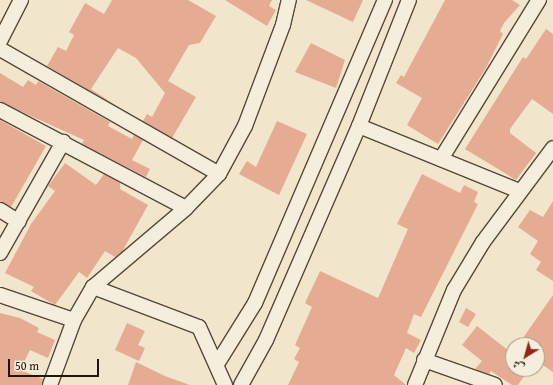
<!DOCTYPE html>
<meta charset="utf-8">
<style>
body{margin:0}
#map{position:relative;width:553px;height:385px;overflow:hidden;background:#f1e5cb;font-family:"Gentium Book Plus",Amiri,serif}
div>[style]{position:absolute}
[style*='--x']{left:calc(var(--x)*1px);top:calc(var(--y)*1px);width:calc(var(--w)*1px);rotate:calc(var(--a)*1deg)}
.building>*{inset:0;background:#e6ac93}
.roads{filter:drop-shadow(1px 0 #564839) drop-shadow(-1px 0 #564839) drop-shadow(0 1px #564839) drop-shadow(0 -1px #564839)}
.minor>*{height:14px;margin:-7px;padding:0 7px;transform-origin:7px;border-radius:7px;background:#f6eedd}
span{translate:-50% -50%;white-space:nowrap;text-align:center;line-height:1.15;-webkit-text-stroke:3.5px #f6eedd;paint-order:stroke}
.north{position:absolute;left:505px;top:337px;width:40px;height:40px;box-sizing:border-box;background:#f6eedd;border:1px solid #a19788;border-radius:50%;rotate:217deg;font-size:11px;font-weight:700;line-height:16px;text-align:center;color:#221408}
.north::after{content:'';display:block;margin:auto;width:14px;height:18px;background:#8f2418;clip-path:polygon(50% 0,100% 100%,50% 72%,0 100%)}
.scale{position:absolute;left:8px;top:359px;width:91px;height:18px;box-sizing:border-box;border:2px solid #221408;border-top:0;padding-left:5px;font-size:12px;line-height:14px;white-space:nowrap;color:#221408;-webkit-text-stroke:3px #f6eedd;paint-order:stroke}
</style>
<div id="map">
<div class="building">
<div style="clip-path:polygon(112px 0,188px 0,216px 16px,200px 43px,189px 45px,168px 81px,196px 97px,172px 138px,143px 121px,147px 114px,152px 117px,165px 93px,136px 58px,118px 48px,91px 89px,118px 107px,47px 66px,58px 47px,66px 51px,74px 35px,69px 32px,85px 3px,104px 14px)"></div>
<div style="clip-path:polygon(225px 0,272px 0,269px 6px,276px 10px,267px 26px)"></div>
<div style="clip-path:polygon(306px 0,363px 0,353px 22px)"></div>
<div style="clip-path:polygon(445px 0,512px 0,520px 5px,504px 23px,500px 31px,503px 34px,486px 68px,438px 144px,407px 125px,422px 98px,396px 83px,401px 75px,404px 77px)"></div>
<div style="clip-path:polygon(546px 29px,553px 34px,553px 114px,532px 99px,510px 129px,510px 133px,536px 153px,516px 180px,465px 149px,523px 57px,526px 59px)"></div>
<div style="clip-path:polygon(311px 43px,345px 60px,336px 88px,295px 72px)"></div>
<div style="clip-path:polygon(0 73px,23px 87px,28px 80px,36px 85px,38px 81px,110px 122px,108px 126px,132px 139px,134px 135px,143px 140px,132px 160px,150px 169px,146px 177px,82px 144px,84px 140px,0 102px)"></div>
<div style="clip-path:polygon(0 120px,46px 146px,11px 207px,0 202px)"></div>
<div style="clip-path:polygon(277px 121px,307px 134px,279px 195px,239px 174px,247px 161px,256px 167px)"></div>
<div style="clip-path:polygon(65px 163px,96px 185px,104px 174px,120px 183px,120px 189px,148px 205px,122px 252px,115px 257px,105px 251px,87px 278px,79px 272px,55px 305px,31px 291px,34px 287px,5px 273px,31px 224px,55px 191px,48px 186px)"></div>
<div style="clip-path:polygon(422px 174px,460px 193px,464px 185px,478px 192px,474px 202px,478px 204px,421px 317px,414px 314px,407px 333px,421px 340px,414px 353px,406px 348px,394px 375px,406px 385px,288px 385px,299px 362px,294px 359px,300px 348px,295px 345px,312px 307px,305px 303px,320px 271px,378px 298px,408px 229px,397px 224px)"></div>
<div style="clip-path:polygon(553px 201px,553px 281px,536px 270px,541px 262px,530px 254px,538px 241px,518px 227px,530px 210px,543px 217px)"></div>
<div style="clip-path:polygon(553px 295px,553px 372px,537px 361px,537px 345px,518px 345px)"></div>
<div style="clip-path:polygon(466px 308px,476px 314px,468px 327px,459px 322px)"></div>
<div style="clip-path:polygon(0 313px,20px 318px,39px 328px,37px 332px,55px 340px,48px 358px,30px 350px,20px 370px,43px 379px,42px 385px,0 385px)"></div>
<div style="clip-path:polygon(127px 323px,145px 331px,138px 345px,145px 348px,139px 361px,115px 350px)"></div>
<div style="clip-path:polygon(477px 326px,513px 354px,513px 369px,529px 369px,518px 385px,512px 385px,491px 371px,489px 374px,475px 369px,482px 361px,462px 345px)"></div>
<div style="clip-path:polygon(136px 362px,165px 376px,190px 385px,128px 385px)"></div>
</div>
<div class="roads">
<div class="minor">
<div style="--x:0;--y:41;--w:46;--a:-62.9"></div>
<div style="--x:0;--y:49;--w:252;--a:29.7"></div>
<div style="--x:0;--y:110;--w:210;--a:27.8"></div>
<div style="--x:359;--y:126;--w:173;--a:22.1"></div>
<div style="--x:441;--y:159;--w:187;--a:-58.4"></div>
<div style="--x:0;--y:210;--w:22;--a:32"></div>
<div style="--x:0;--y:253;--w:128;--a:-60.4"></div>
<div style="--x:93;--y:287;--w:113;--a:20.7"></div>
<div style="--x:199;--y:327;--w:64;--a:65.9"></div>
<div style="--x:0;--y:295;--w:78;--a:18.7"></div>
<div style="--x:74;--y:320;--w:38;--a:-60"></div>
<div style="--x:93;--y:287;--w:122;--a:-40.3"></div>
<div style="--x:186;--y:208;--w:47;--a:-45.9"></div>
<div style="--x:219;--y:174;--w:55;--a:-61.6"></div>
<div style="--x:245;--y:126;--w:108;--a:-69.4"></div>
<div style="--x:283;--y:25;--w:26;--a:-77"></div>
<div style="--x:424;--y:360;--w:75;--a:19.4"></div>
<div style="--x:217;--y:364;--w:72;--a:-58.1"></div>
<div style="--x:255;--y:303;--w:330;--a:-66.8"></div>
<div style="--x:50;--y:385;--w:69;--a:-69.7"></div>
<div style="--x:241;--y:385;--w:51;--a:-60.9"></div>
<div style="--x:266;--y:340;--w:233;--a:-66.5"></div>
<div style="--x:359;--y:126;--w:136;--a:-68.4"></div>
<div style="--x:415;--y:385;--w:103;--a:-67.7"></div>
<div style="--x:454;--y:290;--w:56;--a:-58.9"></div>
<div style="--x:483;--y:242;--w:117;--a:-53.3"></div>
</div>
</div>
<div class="north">ش</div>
<div class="scale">50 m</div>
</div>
